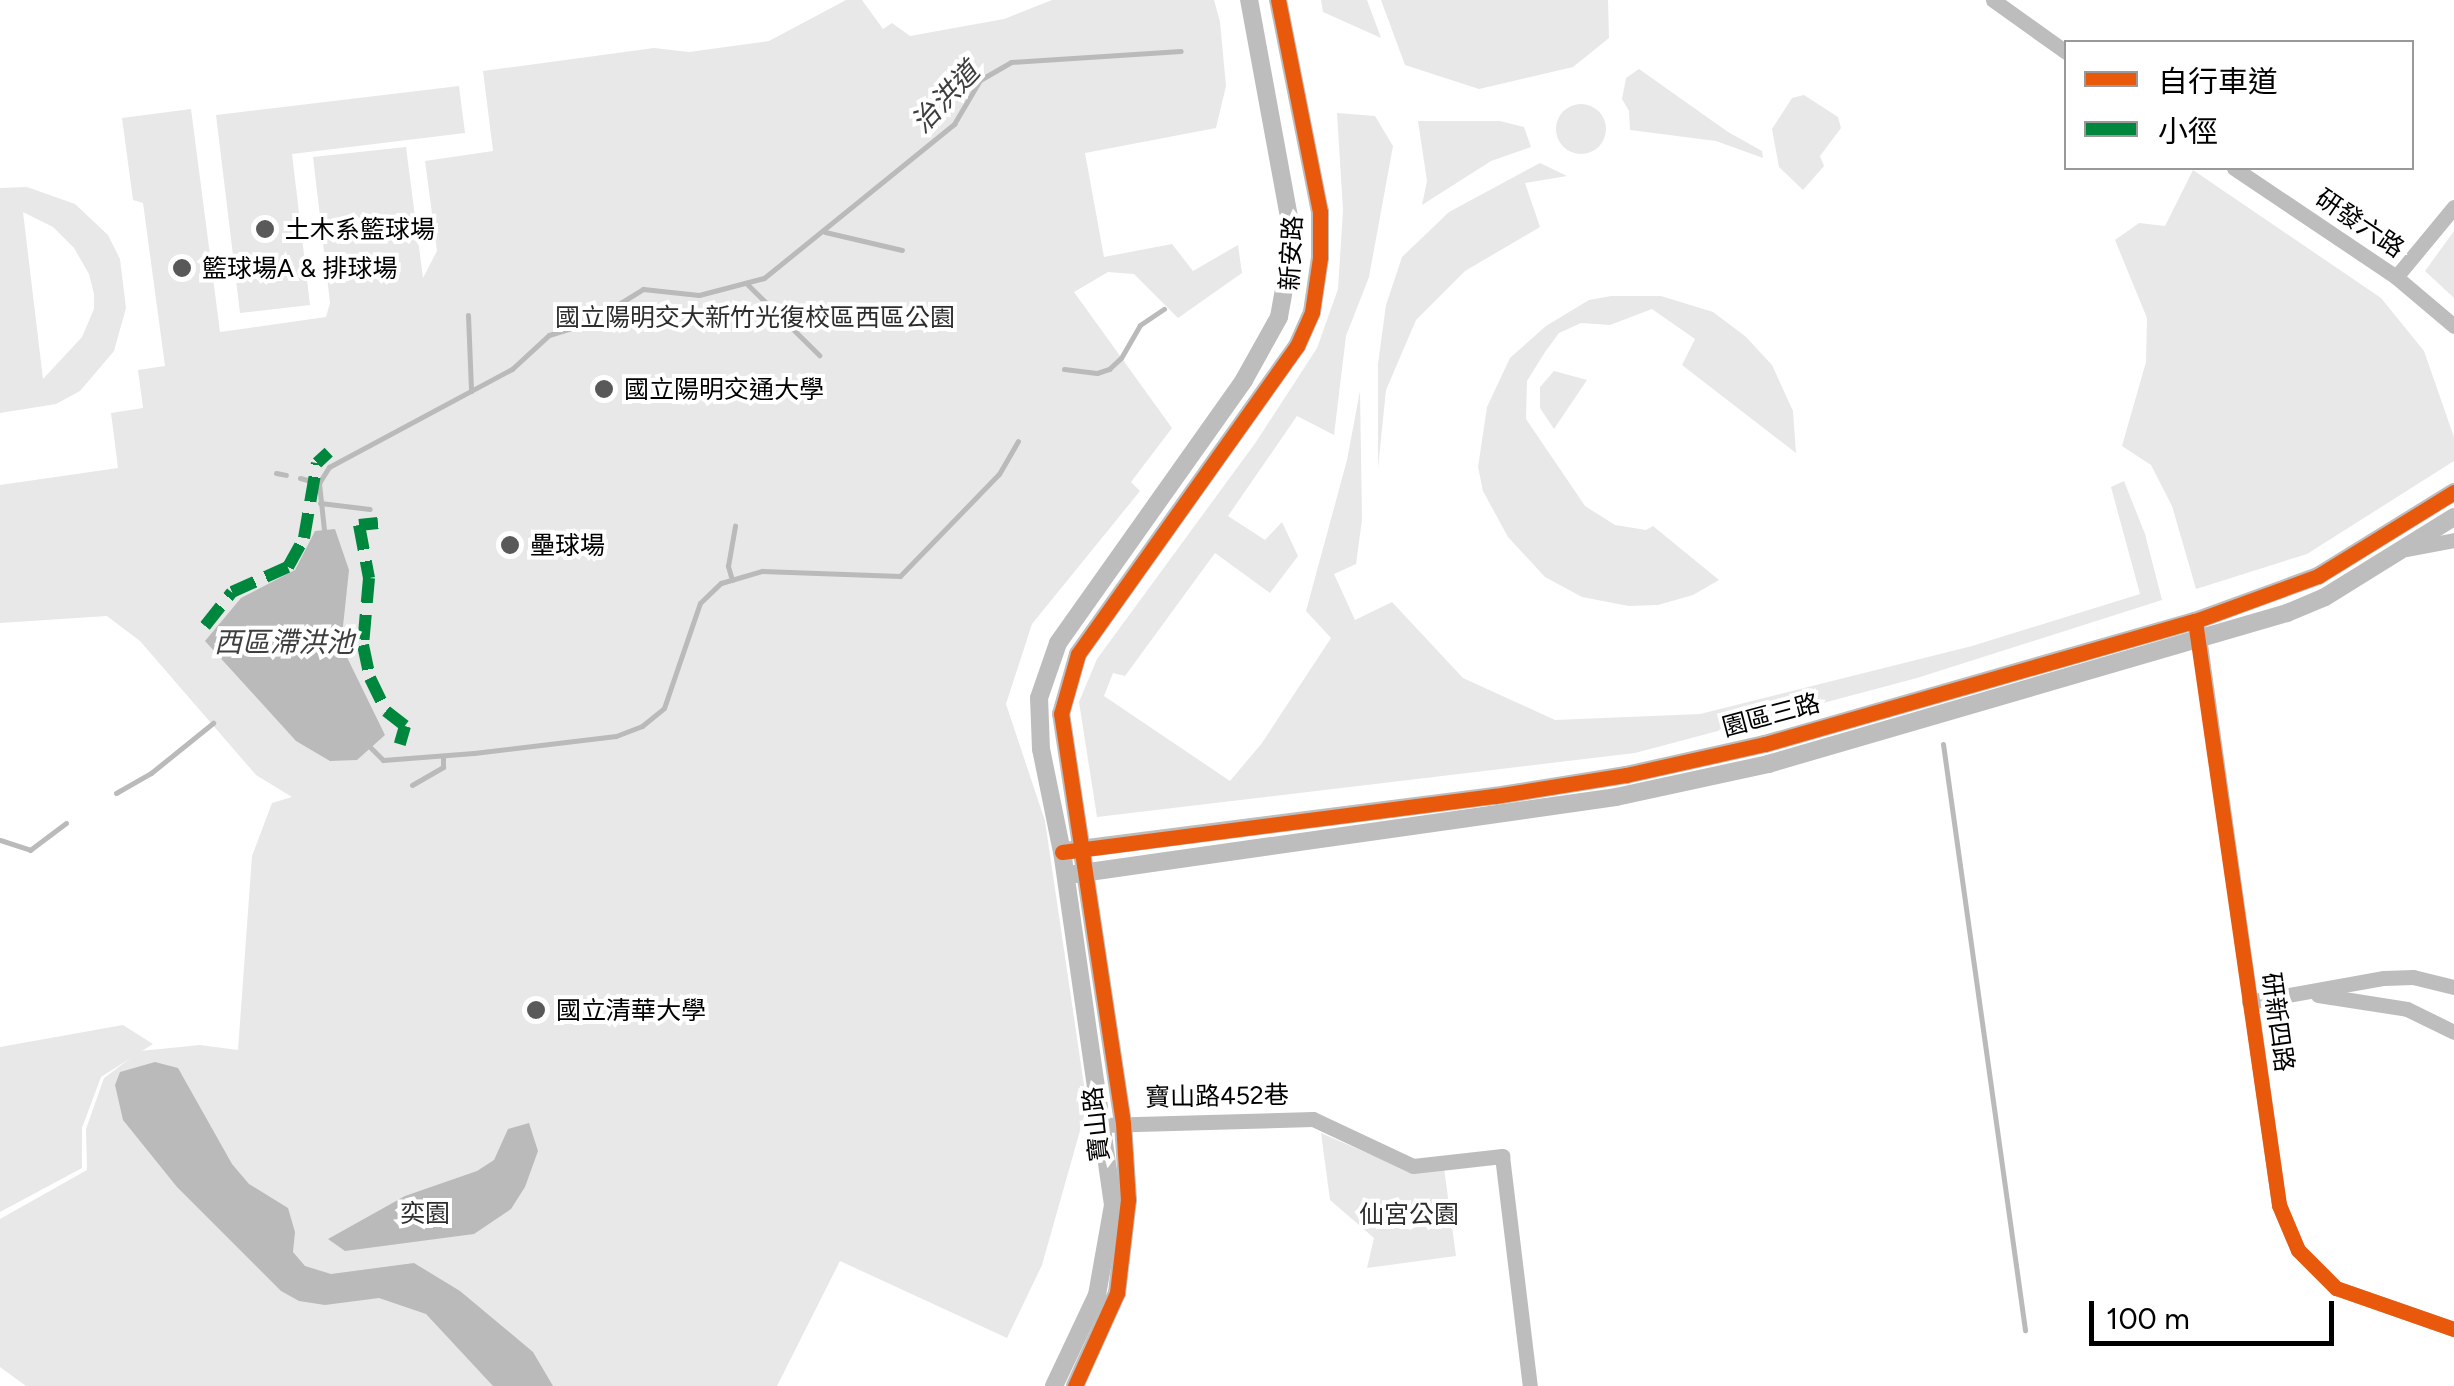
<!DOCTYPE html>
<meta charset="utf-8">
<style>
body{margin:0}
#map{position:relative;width:2454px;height:1386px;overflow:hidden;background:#fff;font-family:Figtree,"Noto Sans TC",sans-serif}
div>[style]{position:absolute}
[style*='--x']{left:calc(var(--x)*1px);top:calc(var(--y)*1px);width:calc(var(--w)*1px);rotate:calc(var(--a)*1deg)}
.green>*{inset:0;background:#e8e8e8}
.round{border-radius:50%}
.water>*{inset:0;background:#bababa}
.stream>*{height:5px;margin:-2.5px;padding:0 2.5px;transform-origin:2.5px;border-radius:2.5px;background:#bababa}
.minor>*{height:15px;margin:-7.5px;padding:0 7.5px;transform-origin:7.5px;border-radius:7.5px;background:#bdbdbd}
.tertiary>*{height:18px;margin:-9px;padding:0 9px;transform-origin:9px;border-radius:9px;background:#bdbdbd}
.quiet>*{height:12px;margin-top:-6px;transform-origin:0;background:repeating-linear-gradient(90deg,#00873e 0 25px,transparent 0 37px)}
.cycleway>*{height:15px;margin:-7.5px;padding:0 7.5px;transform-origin:7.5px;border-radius:7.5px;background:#e8590c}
.dots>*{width:28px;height:28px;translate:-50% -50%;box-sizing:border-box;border:5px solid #fff;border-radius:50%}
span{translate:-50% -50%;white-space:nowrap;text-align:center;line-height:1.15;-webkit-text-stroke:8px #fff;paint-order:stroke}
.street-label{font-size:25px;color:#000}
.poi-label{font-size:25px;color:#000}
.left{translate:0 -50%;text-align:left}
.park-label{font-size:25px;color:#2d2d2d}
.water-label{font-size:28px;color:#3e3e3e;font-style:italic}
.legend{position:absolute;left:2064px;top:40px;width:350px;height:130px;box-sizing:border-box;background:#fff;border:2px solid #999;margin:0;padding:12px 18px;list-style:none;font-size:30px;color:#000}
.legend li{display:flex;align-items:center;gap:20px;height:50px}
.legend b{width:50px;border:2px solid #999}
.scale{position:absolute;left:2089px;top:1301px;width:245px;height:45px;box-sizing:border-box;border:5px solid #000;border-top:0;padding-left:12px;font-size:30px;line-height:35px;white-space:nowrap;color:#000;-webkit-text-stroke:8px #fff;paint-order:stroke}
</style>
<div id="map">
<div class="green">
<div style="clip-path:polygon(846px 0,862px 0,883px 29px,892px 23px,910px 36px,1004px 19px,1052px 0,1214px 0,1220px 22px,1226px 86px,1216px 128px,1085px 153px,1104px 257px,1172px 244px,1193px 271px,1238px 245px,1242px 273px,1178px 318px,1134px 274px,1108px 272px,1074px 292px,1172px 428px,1131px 482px,1140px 491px,1032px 624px,1006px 704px,1045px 821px,1087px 1106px,1042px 1265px,1007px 1338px,840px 1261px,777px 1386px,26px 1386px,0 1367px,0 1219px,87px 1170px,86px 1129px,104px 1078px,140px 1051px,200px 1045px,238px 1050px,252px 856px,272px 803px,292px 797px,256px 775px,140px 641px,107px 616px,0 623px,0 485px,118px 468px,111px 413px,143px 408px,138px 370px,165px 366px,143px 203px,133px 200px,122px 118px,191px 109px,220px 332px,326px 317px,330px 303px,313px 157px,406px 147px,423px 278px,437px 251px,425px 161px,493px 151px,483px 71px,654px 48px,689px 52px,769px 41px)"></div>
<div style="clip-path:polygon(1321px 0,1367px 0,1381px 38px,1323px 12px)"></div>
<div style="clip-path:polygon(1381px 0,1608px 0,1609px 38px,1573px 67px,1479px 89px,1405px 65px)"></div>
<div style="clip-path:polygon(1639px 69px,1728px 132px,1762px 151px,1763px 158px,1716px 141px,1630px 130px,1629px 111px,1622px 99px,1626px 78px)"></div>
<div style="clip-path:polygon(459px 86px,465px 133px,292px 154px,310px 305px,240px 313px,216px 115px)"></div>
<div style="clip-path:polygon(1804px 95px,1838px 117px,1841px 128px,1820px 156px,1824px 166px,1803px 190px,1779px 167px,1772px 129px,1792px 98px)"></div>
<div class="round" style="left:1556px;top:104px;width:50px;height:50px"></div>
<div style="clip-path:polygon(1337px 113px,1375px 116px,1393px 146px,1369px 277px,1346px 336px,1334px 435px,1297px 416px,1228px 516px,1265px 540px,1282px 522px,1298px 556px,1270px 593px,1215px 553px,1125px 676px,1113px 673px,1104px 696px,1230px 781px,1262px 743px,1331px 638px,1306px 611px,1347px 460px,1360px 391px,1362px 520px,1356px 564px,1334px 574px,1355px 620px,1392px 602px,1463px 678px,1555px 720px,1700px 714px,1972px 646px,2140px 594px,2111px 487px,2124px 481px,2145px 534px,2162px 600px,1917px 678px,1635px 753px,1097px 817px,1079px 702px,1097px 659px,1256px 442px,1317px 348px,1338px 289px,1343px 210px)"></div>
<div style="clip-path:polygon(1418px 121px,1500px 121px,1524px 127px,1531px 147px,1491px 161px,1422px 205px,1427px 181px)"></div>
<div style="clip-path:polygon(1540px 163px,1567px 176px,1525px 183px,1540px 227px,1465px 271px,1416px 320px,1386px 390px,1378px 468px,1378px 364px,1386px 305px,1402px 257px,1449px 212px)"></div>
<div style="clip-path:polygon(2193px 170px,2381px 298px,2424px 351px,2454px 437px,2454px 461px,2307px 554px,2196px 589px,2172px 506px,2151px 465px,2122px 446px,2146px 362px,2147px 318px,2115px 240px,2139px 223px,2165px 226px)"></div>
<div style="clip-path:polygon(evenodd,27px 187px,75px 204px,108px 235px,120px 259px,126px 308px,114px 351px,80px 391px,56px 404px,0 413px,0 188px,27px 187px,23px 212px,53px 227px,74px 248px,89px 274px,94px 294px,94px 309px,82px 337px,43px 379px,23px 212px)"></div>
<div style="clip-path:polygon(2454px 231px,2454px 298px,2425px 271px)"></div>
<div style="clip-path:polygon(1611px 296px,1661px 296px,1713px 312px,1745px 336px,1772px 365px,1793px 411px,1796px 453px,1682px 365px,1695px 339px,1652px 309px,1610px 325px,1581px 323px,1559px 333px,1545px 352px,1527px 381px,1526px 419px,1585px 506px,1615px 525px,1646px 530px,1653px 526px,1719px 580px,1693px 595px,1658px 605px,1629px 606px,1582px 597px,1545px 577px,1508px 537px,1483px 491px,1478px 467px,1487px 407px,1510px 358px,1546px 326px,1589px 300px)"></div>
<div style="clip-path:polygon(1554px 371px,1587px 380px,1554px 429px,1540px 408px,1540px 387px)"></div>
<div style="clip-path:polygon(123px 1025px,153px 1044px,101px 1077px,82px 1128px,82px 1168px,0 1212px,0 1047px)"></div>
<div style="clip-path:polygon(1321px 1133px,1413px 1173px,1444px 1168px,1456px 1256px,1367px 1268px,1374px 1238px,1330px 1200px)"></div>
</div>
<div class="water">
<div style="clip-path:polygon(335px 529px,349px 570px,341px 645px,385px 735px,357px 760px,330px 761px,296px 741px,205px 641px,241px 598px,295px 570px,315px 531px)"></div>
<div style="clip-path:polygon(155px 1062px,178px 1068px,232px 1164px,249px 1184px,288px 1208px,295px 1232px,293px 1252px,305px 1266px,331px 1274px,414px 1263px,460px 1291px,533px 1352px,553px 1386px,493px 1386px,426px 1314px,379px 1298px,325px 1305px,299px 1301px,281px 1291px,177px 1187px,123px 1120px,115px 1085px,120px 1072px)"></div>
<div style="clip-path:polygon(529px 1123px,538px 1151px,525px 1187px,511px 1209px,474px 1234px,345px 1251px,328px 1239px,405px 1196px,477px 1171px,494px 1160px,508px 1129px)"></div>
</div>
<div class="stream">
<div style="--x:825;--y:232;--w:79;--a:13.2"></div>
<div style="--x:746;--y:283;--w:103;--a:44.6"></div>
<div style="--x:468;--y:315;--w:76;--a:87.7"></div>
<div style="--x:1064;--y:369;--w:33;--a:7"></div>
<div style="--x:1097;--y:373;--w:13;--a:-18"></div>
<div style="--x:1109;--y:369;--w:16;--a:-43"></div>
<div style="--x:1121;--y:358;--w:38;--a:-60"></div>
<div style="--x:1140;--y:325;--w:29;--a:-34"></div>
<div style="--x:276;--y:473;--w:10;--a:11"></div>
<div style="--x:300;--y:478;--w:20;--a:15"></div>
<div style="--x:320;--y:503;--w:50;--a:6.8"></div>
<div style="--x:324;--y:530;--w:47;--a:-96.1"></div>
<div style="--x:319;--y:483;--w:19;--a:-58"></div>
<div style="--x:329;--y:467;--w:208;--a:-28.2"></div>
<div style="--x:512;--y:369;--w:50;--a:-42.6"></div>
<div style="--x:549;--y:335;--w:41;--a:-17.1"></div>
<div style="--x:588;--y:323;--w:65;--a:-31.7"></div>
<div style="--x:643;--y:289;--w:56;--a:6.1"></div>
<div style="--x:699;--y:295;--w:67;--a:-14.7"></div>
<div style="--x:764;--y:278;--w:245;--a:-39"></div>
<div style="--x:954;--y:124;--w:51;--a:-59.4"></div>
<div style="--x:980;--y:80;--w:36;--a:-30"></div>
<div style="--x:1011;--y:62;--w:170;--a:-3.7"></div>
<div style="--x:732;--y:580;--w:15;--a:-106"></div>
<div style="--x:728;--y:566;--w:41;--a:-80.1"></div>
<div style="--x:1943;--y:744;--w:592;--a:82.03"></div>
<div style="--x:371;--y:748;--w:17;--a:45"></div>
<div style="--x:383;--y:760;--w:91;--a:-4.4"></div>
<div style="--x:474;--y:753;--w:143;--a:-6.8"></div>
<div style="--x:616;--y:736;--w:28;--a:-21"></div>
<div style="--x:642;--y:726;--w:28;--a:-39"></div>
<div style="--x:664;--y:708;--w:111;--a:-71.1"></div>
<div style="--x:700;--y:603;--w:29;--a:-44"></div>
<div style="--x:721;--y:583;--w:43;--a:-16.3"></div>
<div style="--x:762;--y:571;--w:138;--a:2.1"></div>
<div style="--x:900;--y:576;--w:142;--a:-45.9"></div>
<div style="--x:999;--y:474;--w:38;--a:-60"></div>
<div style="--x:412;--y:785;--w:36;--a:-30"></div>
<div style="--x:443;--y:767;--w:11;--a:-90"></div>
<div style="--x:116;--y:793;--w:40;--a:-29.7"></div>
<div style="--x:151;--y:773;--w:80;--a:-38.9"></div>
<div style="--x:0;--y:840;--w:32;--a:18"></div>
<div style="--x:30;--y:850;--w:45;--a:-36.9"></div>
</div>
<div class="minor">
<div style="--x:1993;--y:0;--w:90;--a:35.5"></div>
<div style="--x:2234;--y:168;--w:195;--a:33.9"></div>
<div style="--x:2396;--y:277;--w:76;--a:40.2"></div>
<div style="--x:2396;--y:277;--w:91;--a:-50.4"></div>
<div style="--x:2407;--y:549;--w:48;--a:-10.8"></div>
<div style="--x:2198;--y:630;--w:581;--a:81.98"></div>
<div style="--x:2279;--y:1205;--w:49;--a:67.1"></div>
<div style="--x:2298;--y:1250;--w:54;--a:45"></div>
<div style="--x:2336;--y:1288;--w:125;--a:19.2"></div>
<div style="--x:2318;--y:995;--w:90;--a:8.9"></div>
<div style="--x:2407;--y:1009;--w:52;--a:26.1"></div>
<div style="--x:2249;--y:1002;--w:137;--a:-10.1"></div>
<div style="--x:2384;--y:978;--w:29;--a:-2"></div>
<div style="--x:2413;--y:977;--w:42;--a:13.7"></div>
<div style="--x:1101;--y:1125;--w:212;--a:-1.6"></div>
<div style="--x:1313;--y:1119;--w:110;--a:25.2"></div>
<div style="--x:1413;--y:1166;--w:90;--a:-6.4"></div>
<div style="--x:1502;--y:1156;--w:232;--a:83.1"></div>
</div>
<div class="tertiary">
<div style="--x:1072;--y:850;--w:426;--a:-7.3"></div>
<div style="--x:1495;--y:796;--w:133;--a:-9.1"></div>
<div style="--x:1626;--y:775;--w:142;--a:-12.6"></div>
<div style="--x:1765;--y:744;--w:447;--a:-16"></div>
<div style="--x:2195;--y:621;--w:131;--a:-20.1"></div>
<div style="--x:2318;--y:576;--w:160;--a:-31.7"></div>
<div style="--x:1075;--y:874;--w:546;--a:-8.1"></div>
<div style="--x:1616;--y:797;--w:156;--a:-12.2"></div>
<div style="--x:1768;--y:764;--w:541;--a:-16.22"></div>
<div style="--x:2287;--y:613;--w:41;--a:-22.8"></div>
<div style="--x:2325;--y:597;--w:152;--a:-31.8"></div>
<div style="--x:1054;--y:1386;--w:101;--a:-64.7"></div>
<div style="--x:1097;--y:1295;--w:91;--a:-79.9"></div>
<div style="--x:1113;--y:1205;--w:357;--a:-98.2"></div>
<div style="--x:1062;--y:852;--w:105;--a:-101.5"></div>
<div style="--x:1041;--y:749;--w:51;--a:-92.2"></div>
<div style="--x:1039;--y:698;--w:58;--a:-70.9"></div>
<div style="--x:1058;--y:643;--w:322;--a:-54.7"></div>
<div style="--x:1244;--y:380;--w:72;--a:-60.9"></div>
<div style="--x:1279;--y:317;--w:79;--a:-79.8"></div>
<div style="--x:1293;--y:239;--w:243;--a:-100.4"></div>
<div style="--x:1075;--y:1386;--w:102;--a:-65.7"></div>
<div style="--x:1117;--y:1293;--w:94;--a:-83.3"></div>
<div style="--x:1128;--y:1200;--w:77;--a:-93.7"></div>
<div style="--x:1123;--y:1123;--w:414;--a:-98.6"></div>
<div style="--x:1061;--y:714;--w:62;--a:-74.2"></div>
<div style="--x:1078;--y:654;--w:378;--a:-54.6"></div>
<div style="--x:1297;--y:346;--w:37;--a:-66"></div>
<div style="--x:1312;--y:312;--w:55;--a:-81.6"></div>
<div style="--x:1320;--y:258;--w:46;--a:-90"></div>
<div style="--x:1320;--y:212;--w:216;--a:-101.2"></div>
</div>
<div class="quiet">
<div style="--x:378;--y:523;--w:19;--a:174"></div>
<div style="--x:359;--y:525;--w:54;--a:79.3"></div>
<div style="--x:369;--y:578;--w:67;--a:95.1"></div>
<div style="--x:363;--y:645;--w:34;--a:78"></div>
<div style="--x:370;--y:678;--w:37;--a:64"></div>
<div style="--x:386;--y:711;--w:24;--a:38"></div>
<div style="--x:405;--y:726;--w:19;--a:106"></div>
<div style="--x:205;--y:626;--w:43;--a:-51.5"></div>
<div style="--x:232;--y:592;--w:61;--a:-24.1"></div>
<div style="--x:288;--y:567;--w:33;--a:-61"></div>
<div style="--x:304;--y:538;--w:76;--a:-80.2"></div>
<div style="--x:317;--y:463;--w:16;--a:-43"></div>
</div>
<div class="cycleway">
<div style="--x:2195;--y:621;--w:590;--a:81.81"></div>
<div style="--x:2279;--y:1205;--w:49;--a:67.1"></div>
<div style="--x:2298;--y:1250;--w:54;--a:45"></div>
<div style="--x:2336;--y:1288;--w:125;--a:19.2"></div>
<div style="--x:1062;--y:852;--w:437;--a:-7.4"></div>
<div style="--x:1495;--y:796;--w:133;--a:-9.1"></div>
<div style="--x:1626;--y:775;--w:142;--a:-12.6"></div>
<div style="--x:1765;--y:744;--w:447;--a:-16"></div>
<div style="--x:2195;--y:621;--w:131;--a:-20.1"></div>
<div style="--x:2318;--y:576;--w:160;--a:-31.7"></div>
<div style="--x:1075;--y:1386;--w:102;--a:-65.7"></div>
<div style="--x:1117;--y:1293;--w:94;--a:-83.3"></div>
<div style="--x:1128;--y:1200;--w:77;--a:-93.7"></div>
<div style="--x:1123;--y:1123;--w:414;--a:-98.6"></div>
<div style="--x:1061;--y:714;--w:62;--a:-74.2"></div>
<div style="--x:1078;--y:654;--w:378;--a:-54.6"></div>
<div style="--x:1297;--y:346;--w:37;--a:-66"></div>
<div style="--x:1312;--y:312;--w:55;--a:-81.6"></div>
<div style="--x:1320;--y:258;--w:46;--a:-90"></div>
<div style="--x:1320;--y:212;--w:216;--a:-101.2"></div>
</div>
<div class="dots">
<div style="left:265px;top:229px;background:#595959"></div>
<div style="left:182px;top:268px;background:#595959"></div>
<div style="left:604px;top:389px;background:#595959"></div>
<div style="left:510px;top:545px;background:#595959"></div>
<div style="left:536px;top:1010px;background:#595959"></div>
</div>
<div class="street-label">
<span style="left:2360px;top:223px;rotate:34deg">研發六路</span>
<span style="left:1291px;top:253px;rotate:-87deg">新安路</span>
<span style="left:1771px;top:715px;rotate:-15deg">園區三路</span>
<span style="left:2278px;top:1022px;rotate:82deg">研新四路</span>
<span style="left:1217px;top:1096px;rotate:-1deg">寶山路452巷</span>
<span style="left:1096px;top:1124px;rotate:-96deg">寶山路</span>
</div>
<div class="poi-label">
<span class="left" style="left:285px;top:229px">土木系籃球場</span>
<span class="left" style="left:202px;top:268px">籃球場A &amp; 排球場</span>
<span class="left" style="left:624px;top:389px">國立陽明交通大學</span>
<span class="left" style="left:530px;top:545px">壘球場</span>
<span class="left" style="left:556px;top:1010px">國立清華大學</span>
</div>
<div class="park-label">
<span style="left:755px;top:317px">國立陽明交大新竹光復校區西區公園</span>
<span style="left:425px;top:1213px">奕園</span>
<span style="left:1409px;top:1214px">仙宮公園</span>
</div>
<div class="water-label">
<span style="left:945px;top:97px;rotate:-47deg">治洪道</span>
<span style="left:284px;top:642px">西區滯洪池</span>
</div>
<ul class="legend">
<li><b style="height:12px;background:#e8590c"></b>自行車道</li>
<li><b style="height:12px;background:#00873e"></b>小徑</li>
</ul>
<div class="scale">100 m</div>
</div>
